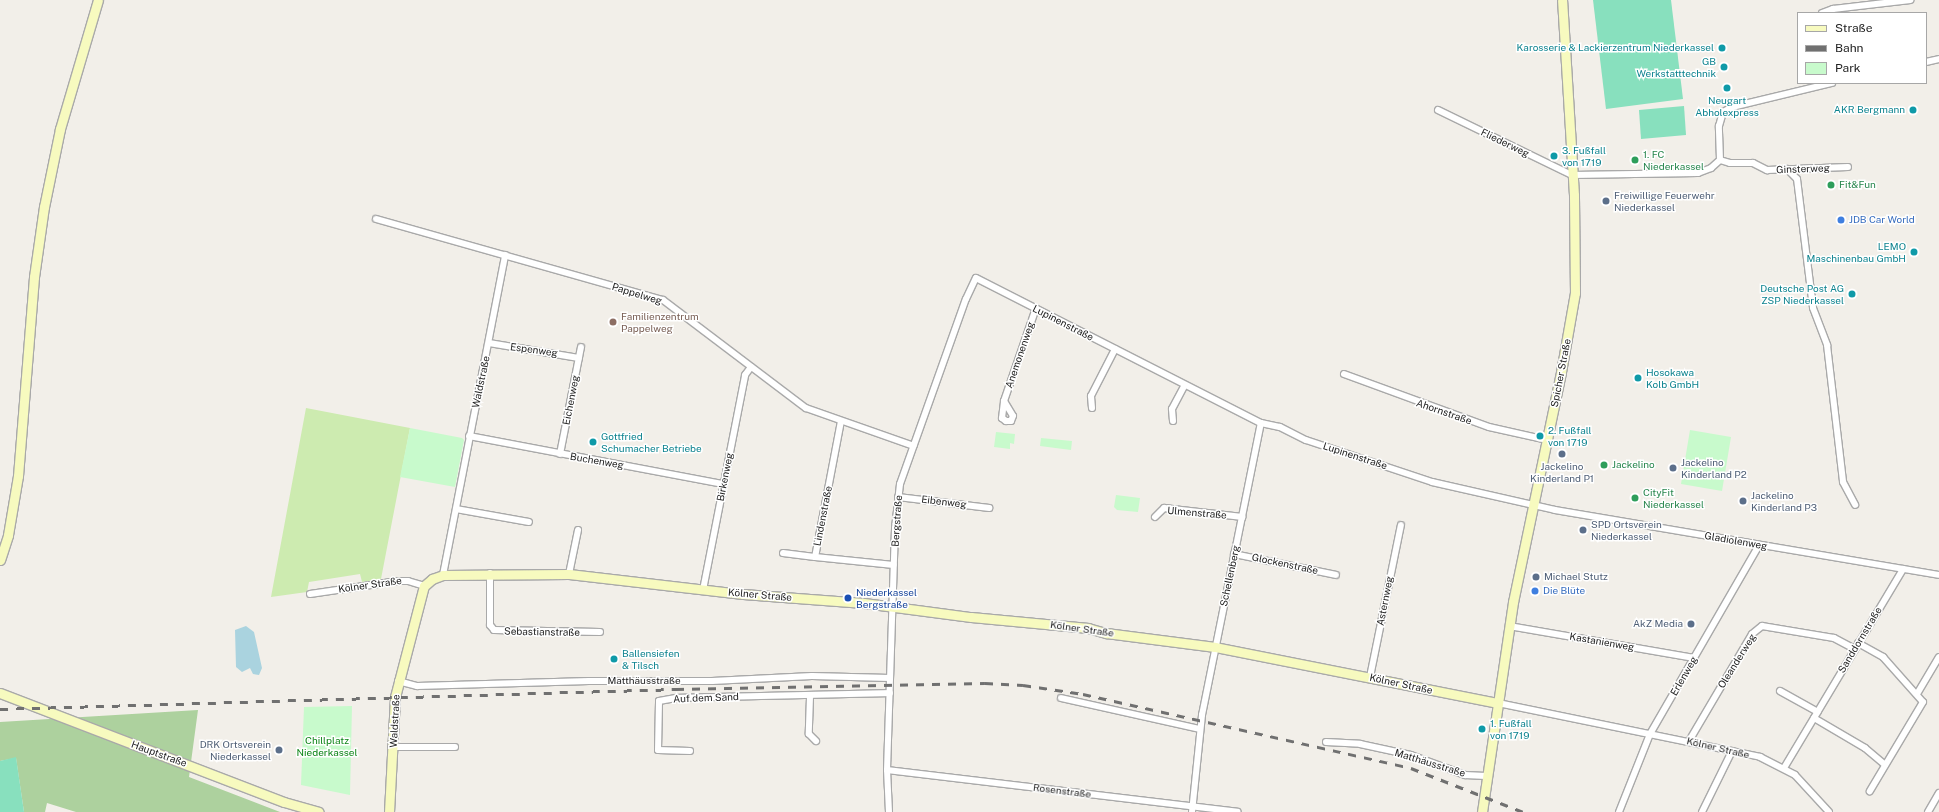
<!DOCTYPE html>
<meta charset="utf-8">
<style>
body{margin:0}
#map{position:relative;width:1939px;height:812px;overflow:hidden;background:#f2efe9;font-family:"Public Sans",sans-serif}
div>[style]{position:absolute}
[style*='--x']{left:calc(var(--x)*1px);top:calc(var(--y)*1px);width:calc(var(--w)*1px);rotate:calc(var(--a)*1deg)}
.grass>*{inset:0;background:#cdebb0}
.forest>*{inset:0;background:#add19e}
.park>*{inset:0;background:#c8facc}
.pitch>*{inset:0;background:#88e0be}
.water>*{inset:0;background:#aad3df}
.roads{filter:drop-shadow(1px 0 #a9a9a9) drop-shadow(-1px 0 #a9a9a9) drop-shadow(0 1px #a9a9a9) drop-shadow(0 -1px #a9a9a9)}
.street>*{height:6px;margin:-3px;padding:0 3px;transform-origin:3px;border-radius:3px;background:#fff}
.secondary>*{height:9px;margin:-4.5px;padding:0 4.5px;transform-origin:4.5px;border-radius:4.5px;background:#f7fabf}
.rail>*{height:2.5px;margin-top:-1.25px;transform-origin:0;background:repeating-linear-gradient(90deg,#707070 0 8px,transparent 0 16px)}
.dots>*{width:11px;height:11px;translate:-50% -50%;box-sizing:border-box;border:2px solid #fff;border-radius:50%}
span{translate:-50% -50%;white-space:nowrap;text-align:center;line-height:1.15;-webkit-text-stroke:3px #fff;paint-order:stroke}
.culture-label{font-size:10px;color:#0d838f}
.right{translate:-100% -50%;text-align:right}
.left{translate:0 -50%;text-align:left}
.street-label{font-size:10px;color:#222}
.leisure-label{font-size:10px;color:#27864d}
.service-label{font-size:10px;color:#4e5e75}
.shop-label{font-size:10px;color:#366cbe}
.education-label{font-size:10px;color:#785e54}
.transit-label{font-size:10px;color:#164399}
.park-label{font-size:10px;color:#0c8416}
.legend{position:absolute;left:1797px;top:12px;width:130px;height:72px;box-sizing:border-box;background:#fff;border:1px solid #a7a7a7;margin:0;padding:5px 7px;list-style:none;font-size:12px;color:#222}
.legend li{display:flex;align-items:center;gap:8px;height:20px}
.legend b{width:20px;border:1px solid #a7a7a7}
</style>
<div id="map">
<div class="grass">
<div style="clip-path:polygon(306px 408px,410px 428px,381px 579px,362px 582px,360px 574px,309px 582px,307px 592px,271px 597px)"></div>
</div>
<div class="forest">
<div style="clip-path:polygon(198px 710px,189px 777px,280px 812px,76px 812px,47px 803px,45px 812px,24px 812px,16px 758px,0 761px,0 722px)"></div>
</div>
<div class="park">
<div style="clip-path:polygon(410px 428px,462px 438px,464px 440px,455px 487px,400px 477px)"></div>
<div style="clip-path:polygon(1690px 430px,1731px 437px,1722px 491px,1681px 484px)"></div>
<div style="clip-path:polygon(996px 432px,1015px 434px,1014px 444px,1010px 443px,1010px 449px,994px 447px)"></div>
<div style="clip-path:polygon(1041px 438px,1072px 441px,1071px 450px,1040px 446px)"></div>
<div style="clip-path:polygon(1116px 495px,1140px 498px,1138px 512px,1117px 510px,1114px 507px)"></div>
<div style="clip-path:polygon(352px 706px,350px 795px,301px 785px,304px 707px)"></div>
</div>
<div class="pitch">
<div style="clip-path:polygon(1593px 0,1671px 0,1683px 99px,1606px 109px)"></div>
<div style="clip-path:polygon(1684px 106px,1686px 135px,1641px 139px,1639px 110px)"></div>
<div style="clip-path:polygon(16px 757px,24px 812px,0 812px,0 761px)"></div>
</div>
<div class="water">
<div style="clip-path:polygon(246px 626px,254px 632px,262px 668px,259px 675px,253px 674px,250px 668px,242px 672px,236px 667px,235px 630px)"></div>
</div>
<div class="roads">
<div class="street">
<div style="--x:1822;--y:13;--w:12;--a:-20"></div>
<div style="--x:1833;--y:9;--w:78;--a:-6.7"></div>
<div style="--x:1926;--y:62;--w:13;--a:-13"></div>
<div style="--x:1438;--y:110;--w:149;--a:25.9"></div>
<div style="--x:1572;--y:175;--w:126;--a:-0.9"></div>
<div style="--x:1698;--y:173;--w:14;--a:-21"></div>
<div style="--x:1711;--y:168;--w:12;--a:-42"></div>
<div style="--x:1720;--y:160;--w:34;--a:-92"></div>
<div style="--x:1719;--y:126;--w:15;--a:-74"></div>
<div style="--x:1723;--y:112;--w:10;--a:-29"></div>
<div style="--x:1732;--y:107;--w:103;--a:-13.5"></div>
<div style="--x:1720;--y:160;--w:10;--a:17"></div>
<div style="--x:1730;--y:163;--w:23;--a:0"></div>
<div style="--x:1753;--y:163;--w:16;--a:27"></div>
<div style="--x:1767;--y:170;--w:81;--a:-2.1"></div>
<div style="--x:1787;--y:169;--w:14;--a:45"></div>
<div style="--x:1797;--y:179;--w:130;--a:82.9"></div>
<div style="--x:1813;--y:308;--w:40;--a:69"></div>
<div style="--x:1827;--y:345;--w:138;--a:83.3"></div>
<div style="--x:1843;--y:482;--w:26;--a:62"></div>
<div style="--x:376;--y:219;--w:298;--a:15.8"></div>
<div style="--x:663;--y:300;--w:179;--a:37.1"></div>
<div style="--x:806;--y:408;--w:114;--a:19.4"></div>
<div style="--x:489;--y:343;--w:91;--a:9.5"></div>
<div style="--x:1344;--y:374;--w:154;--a:20.1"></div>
<div style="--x:1489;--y:427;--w:59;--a:12.6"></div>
<div style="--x:1004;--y:401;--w:17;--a:59"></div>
<div style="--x:1013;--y:416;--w:5;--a:112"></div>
<div style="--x:1011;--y:421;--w:5;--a:180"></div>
<div style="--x:1006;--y:421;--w:5;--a:-143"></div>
<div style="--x:1002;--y:418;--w:17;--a:-83"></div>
<div style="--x:1004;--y:401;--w:98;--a:-71"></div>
<div style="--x:1092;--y:408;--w:12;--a:-95"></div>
<div style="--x:1091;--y:396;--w:53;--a:-62.9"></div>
<div style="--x:841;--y:421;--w:138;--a:100.8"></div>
<div style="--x:815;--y:557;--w:79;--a:5.8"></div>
<div style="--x:1173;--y:421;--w:12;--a:-95"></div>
<div style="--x:1172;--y:409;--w:27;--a:-62"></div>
<div style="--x:469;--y:436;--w:259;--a:10.7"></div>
<div style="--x:560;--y:454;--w:109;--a:-78.9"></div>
<div style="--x:898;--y:497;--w:92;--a:6.9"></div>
<div style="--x:456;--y:509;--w:74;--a:10.1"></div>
<div style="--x:1155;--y:517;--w:13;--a:-45"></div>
<div style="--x:1164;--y:508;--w:79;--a:6.6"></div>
<div style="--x:783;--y:553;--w:32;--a:7"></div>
<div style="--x:1234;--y:554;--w:104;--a:11.6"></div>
<div style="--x:490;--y:573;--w:52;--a:90"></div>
<div style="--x:490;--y:625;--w:6;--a:51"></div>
<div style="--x:494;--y:630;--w:106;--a:1.1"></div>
<div style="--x:569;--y:574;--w:45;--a:-78.4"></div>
<div style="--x:443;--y:575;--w:326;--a:-79"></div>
<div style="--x:703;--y:590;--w:219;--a:-78.9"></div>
<div style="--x:745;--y:375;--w:10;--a:-53"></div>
<div style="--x:310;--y:594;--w:89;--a:-8.4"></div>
<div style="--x:398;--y:581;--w:10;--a:0"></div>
<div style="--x:408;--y:581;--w:17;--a:17"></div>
<div style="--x:1509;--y:626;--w:188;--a:9.8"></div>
<div style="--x:1858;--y:643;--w:29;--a:29"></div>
<div style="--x:1883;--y:657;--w:60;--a:48.4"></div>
<div style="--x:1923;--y:702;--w:104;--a:120.8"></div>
<div style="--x:1370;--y:677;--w:155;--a:-78.5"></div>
<div style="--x:398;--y:681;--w:20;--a:15"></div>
<div style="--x:417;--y:686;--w:172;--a:-1.7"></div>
<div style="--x:589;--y:681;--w:123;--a:0"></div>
<div style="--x:712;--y:681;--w:100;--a:-2.9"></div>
<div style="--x:812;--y:676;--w:78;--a:1.5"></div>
<div style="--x:1780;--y:691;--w:43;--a:28.9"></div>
<div style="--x:1917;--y:694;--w:43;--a:-59.3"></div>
<div style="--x:810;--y:697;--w:37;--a:92"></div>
<div style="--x:809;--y:734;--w:10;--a:45"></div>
<div style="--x:1061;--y:698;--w:142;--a:12.6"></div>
<div style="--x:1498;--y:703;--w:268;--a:11.6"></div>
<div style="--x:1760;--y:757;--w:39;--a:27"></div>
<div style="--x:1795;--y:775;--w:50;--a:47.4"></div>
<div style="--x:1814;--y:718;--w:59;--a:30.5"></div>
<div style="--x:1865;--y:748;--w:26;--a:40"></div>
<div style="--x:1689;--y:741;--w:124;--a:-59.5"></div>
<div style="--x:1752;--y:634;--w:13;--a:-39"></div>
<div style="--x:1762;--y:626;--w:73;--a:9.5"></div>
<div style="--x:1834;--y:638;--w:24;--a:28"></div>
<div style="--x:1326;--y:742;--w:34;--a:3"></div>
<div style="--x:1360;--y:744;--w:52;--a:12.2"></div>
<div style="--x:1411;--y:755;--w:58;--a:20.3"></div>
<div style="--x:1465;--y:775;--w:21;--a:3"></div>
<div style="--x:393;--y:747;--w:62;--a:0"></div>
<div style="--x:690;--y:751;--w:32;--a:-178"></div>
<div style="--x:658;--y:750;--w:49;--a:-88.8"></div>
<div style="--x:659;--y:701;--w:17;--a:-10"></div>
<div style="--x:676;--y:698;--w:214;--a:-1.3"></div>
<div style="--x:1784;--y:768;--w:232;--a:-59.1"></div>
<div style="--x:887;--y:770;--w:353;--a:6.8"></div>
<div style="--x:889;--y:812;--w:42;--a:-92.7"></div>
<div style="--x:887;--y:770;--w:242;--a:-88.1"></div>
<div style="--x:895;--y:528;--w:44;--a:-83.5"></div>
<div style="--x:900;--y:484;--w:196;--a:-70.4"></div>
<div style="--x:966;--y:299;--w:23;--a:-65"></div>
<div style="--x:976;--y:278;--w:320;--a:27"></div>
<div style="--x:1261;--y:423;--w:19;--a:12"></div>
<div style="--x:1280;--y:427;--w:29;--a:27"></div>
<div style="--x:1306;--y:440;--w:133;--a:18.4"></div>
<div style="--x:1432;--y:482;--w:126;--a:12.8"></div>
<div style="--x:1555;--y:510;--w:389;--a:9.6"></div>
<div style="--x:1192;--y:812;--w:98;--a:-84.1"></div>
<div style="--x:1202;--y:715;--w:298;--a:-78.6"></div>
<div style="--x:1619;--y:812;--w:84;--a:-68.3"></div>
<div style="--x:1650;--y:734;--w:218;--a:-60"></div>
<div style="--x:1702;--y:812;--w:68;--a:-63.8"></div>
<div style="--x:1928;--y:812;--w:22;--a:-60"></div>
</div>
<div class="secondary">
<div style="--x:0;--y:560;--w:26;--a:-72"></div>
<div style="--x:8;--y:535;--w:60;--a:-80.4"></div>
<div style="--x:18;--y:476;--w:200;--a:-85.4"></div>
<div style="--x:34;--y:277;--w:71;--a:-81.9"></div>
<div style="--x:44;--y:207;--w:80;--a:-78.4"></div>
<div style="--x:60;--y:129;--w:134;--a:-73.6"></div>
<div style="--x:0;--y:693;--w:304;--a:21"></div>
<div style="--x:284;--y:802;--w:36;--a:16"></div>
<div style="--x:389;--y:812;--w:115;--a:-87"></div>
<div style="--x:395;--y:697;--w:115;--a:-75.4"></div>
<div style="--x:424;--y:586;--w:11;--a:-41"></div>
<div style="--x:432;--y:579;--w:12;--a:-20"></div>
<div style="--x:443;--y:575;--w:126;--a:-0.5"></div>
<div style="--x:569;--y:574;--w:175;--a:6.6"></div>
<div style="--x:743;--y:594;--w:121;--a:4.3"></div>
<div style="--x:864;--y:603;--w:108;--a:7.5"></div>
<div style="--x:971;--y:617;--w:118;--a:5.4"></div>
<div style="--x:1088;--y:628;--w:19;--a:16"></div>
<div style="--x:1106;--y:633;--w:110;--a:7.3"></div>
<div style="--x:1215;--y:647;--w:288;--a:11.2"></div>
<div style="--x:1482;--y:812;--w:212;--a:-81.6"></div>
<div style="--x:1513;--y:602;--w:235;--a:-78.2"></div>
<div style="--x:1561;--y:372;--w:80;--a:-80"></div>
<div style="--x:1575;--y:293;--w:98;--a:-90.6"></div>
<div style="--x:1574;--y:195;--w:195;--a:-93.5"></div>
</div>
</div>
<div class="rail">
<div style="--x:0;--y:709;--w:676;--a:-1.69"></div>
<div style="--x:676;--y:689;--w:309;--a:-1.1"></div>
<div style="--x:985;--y:683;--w:38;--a:3"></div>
<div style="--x:1023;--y:685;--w:61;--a:8.5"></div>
<div style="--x:1083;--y:694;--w:336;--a:12.7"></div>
<div style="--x:1411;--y:768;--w:120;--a:21.4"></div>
</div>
<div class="dots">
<div style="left:1722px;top:48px;background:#0f9aa8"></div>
<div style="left:1724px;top:67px;background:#0f9aa8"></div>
<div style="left:1727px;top:88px;background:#0f9aa8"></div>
<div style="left:1913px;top:110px;background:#0f9aa8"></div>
<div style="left:1554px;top:156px;background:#0f9aa8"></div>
<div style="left:1635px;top:160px;background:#2e9e5b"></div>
<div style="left:1831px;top:185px;background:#2e9e5b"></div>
<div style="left:1606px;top:201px;background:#5c6f8a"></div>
<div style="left:1841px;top:220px;background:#3f7fe0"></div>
<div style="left:1914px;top:252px;background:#0f9aa8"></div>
<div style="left:1852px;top:294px;background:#0f9aa8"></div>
<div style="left:613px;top:322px;background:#8d6e63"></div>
<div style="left:1638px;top:378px;background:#0f9aa8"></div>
<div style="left:1540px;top:436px;background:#0f9aa8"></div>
<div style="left:593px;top:442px;background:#0f9aa8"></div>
<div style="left:1562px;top:454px;background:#5c6f8a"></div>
<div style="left:1604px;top:465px;background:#2e9e5b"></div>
<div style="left:1673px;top:468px;background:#5c6f8a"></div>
<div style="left:1635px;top:498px;background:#2e9e5b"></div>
<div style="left:1743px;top:501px;background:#5c6f8a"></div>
<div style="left:1583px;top:530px;background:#5c6f8a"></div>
<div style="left:1536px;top:577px;background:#5c6f8a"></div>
<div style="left:1535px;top:591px;background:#3f7fe0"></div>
<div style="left:848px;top:598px;background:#1a4fb4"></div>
<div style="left:1691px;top:624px;background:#5c6f8a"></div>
<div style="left:614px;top:659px;background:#0f9aa8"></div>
<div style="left:1482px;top:729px;background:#0f9aa8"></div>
<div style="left:279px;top:750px;background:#5c6f8a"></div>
</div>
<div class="culture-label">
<span class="right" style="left:1714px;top:48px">Karosserie &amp; Lackierzentrum Niederkassel</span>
<span class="right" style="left:1716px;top:67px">GB<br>Werkstatttechnik</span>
<span style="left:1727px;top:106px">Neugart<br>Abholexpress</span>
<span class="right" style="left:1905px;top:110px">AKR Bergmann</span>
<span class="left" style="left:1562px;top:156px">3. Fußfall<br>von 1719</span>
<span class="right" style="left:1906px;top:252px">LEMO<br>Maschinenbau GmbH</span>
<span class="right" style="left:1844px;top:294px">Deutsche Post AG<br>ZSP Niederkassel</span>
<span class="left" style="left:1646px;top:378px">Hosokawa<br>Kolb GmbH</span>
<span class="left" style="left:1548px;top:436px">2. Fußfall<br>von 1719</span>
<span class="left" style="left:601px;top:442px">Gottfried<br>Schumacher Betriebe</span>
<span class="left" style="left:622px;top:659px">Ballensiefen<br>&amp; Tilsch</span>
<span class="left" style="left:1490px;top:729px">1. Fußfall<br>von 1719</span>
</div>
<div class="street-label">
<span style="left:1505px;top:143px;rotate:26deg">Fliederweg</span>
<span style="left:1803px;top:169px;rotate:-2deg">Ginsterweg</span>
<span style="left:637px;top:294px;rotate:17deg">Pappelweg</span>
<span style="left:1063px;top:323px;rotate:27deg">Lupinenstraße</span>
<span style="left:534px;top:350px;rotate:8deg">Espenweg</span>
<span style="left:1020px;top:355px;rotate:-71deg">Anemonenweg</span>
<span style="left:1561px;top:373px;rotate:-79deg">Spicher Straße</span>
<span style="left:481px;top:382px;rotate:-78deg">Waldstraße</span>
<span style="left:571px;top:400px;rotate:-79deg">Eichenweg</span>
<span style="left:1444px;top:412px;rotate:19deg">Ahornstraße</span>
<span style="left:1355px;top:456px;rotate:18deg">Lupinenstraße</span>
<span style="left:597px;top:461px;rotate:10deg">Buchenweg</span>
<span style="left:725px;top:477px;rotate:-79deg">Birkenweg</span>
<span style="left:944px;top:502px;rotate:7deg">Eibenweg</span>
<span style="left:1197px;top:513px;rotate:5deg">Ulmenstraße</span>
<span style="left:823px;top:516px;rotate:-79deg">Lindenstraße</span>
<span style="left:897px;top:521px;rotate:-86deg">Bergstraße</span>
<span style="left:1736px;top:541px;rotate:10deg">Gladiolenweg</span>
<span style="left:1285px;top:564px;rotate:12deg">Glockenstraße</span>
<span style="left:1230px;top:576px;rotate:-78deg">Schellenberg</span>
<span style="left:370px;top:585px;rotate:-8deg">Kölner Straße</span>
<span style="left:760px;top:595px;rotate:5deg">Kölner Straße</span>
<span style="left:1385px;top:601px;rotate:-79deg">Asternweg</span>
<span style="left:1082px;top:629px;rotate:8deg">Kölner Straße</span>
<span style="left:542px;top:632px;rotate:1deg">Sebastianstraße</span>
<span style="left:1860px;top:640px;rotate:-59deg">Sanddornstraße</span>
<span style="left:1602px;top:642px;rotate:10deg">Kastanienweg</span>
<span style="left:1737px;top:661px;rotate:-58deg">Oleanderweg</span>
<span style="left:1684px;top:676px;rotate:-60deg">Erlenweg</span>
<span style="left:644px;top:681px">Matthäusstraße</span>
<span style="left:1401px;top:684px;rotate:12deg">Kölner Straße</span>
<span style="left:706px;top:698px;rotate:-2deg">Auf dem Sand</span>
<span style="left:395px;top:721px;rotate:-87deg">Waldstraße</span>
<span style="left:1718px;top:748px;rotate:13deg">Kölner Straße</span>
<span style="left:159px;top:754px;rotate:20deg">Hauptstraße</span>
<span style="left:1430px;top:763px;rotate:17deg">Matthäusstraße</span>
<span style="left:1062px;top:791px;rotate:7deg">Rosenstraße</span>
</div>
<div class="leisure-label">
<span class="left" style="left:1643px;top:160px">1. FC<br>Niederkassel</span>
<span class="left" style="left:1839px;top:185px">Fit&amp;Fun</span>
<span class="left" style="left:1612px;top:465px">Jackelino</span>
<span class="left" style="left:1643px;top:498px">CityFit<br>Niederkassel</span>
</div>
<div class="service-label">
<span class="left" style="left:1614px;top:201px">Freiwillige Feuerwehr<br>Niederkassel</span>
<span class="left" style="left:1681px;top:468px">Jackelino<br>Kinderland P2</span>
<span style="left:1562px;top:472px">Jackelino<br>Kinderland P1</span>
<span class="left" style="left:1751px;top:501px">Jackelino<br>Kinderland P3</span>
<span class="left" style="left:1591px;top:530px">SPD Ortsverein<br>Niederkassel</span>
<span class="left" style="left:1544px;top:577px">Michael Stutz</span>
<span class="right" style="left:1683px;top:624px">AkZ Media</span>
<span class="right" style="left:271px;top:750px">DRK Ortsverein<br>Niederkassel</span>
</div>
<div class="shop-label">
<span class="left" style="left:1849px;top:220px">JDB Car World</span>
<span class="left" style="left:1543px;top:591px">Die Blüte</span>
</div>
<div class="education-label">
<span class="left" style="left:621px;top:322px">Familienzentrum<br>Pappelweg</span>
</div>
<div class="transit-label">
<span class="left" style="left:856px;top:598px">Niederkassel<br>Bergstraße</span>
</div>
<div class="park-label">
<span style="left:327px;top:746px">Chillplatz<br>Niederkassel</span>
</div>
<ul class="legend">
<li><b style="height:5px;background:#f7fabf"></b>Straße</li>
<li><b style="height:5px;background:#707070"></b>Bahn</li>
<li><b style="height:11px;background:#c8facc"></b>Park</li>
</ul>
</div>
